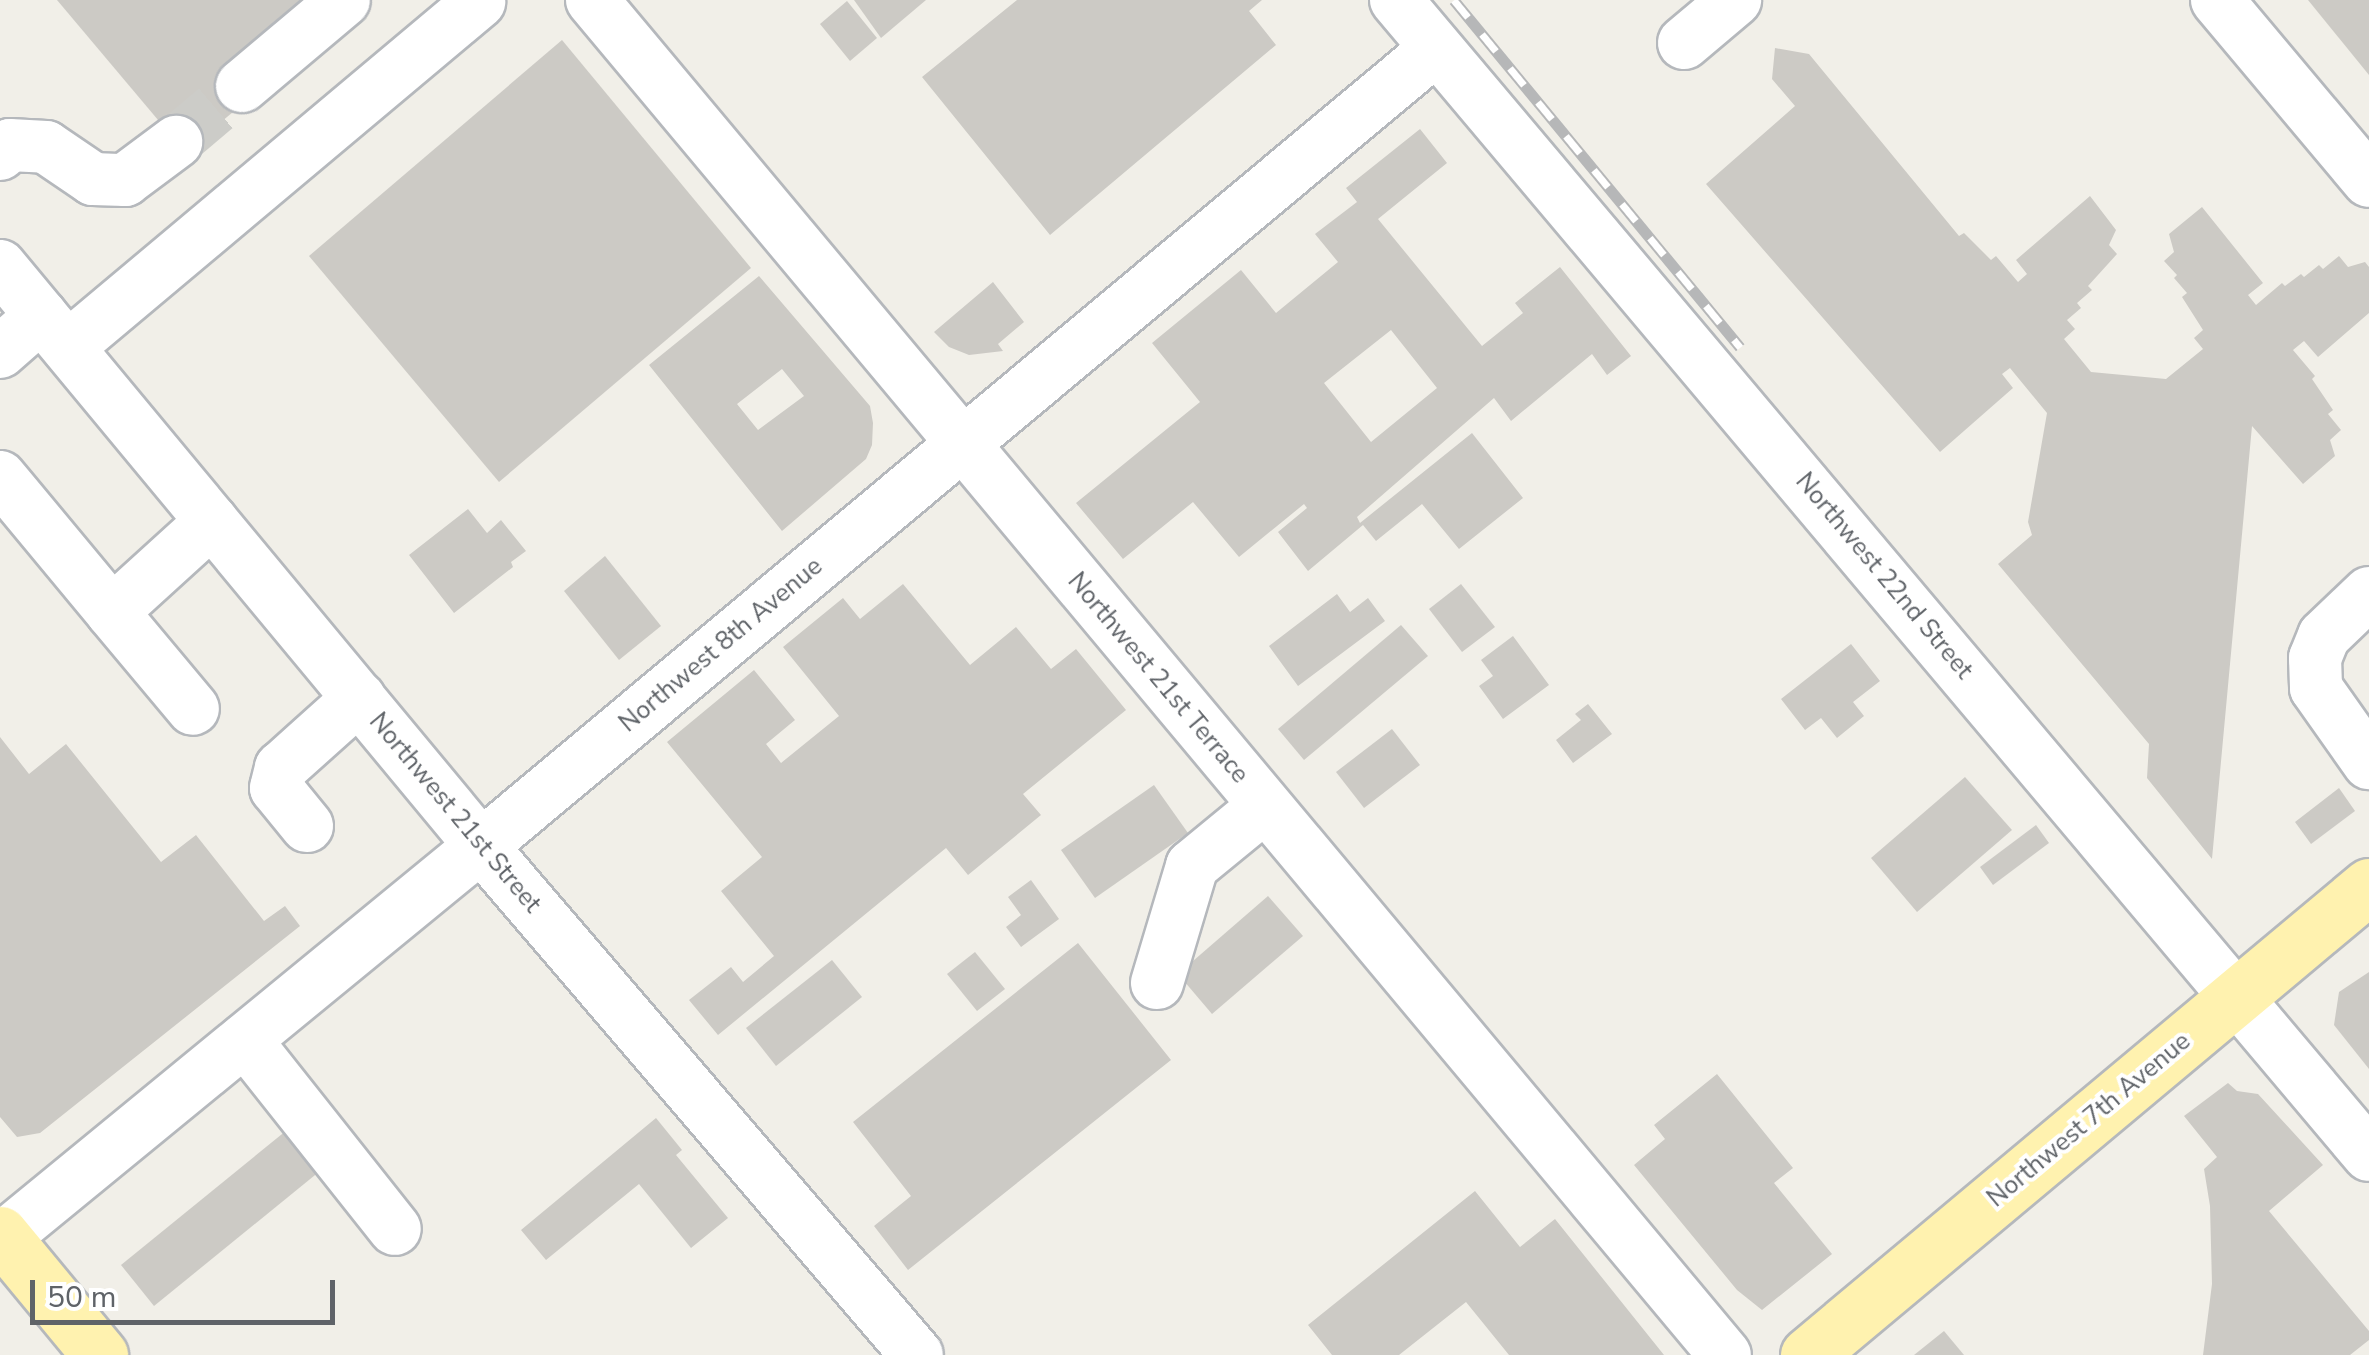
<!DOCTYPE html>
<style>
body{margin:0}
#map{position:relative;width:2369px;height:1355px;overflow:hidden;background:#f1efe8;font-family:"Nunito Sans",sans-serif}
div>[style]{position:absolute}
[style*='--x']{left:calc(var(--x)*1px);top:calc(var(--y)*1px);width:calc(var(--w)*1px);rotate:calc(var(--a)*1deg)}
.building>*{inset:0;background:#cccac5}
.minor-tunnel>*{height:52px;margin-top:-26px;transform-origin:0;background:repeating-linear-gradient(90deg,#ccccc8 0 52px,transparent 0 78px)}
.roads{filter:drop-shadow(2px 0 #b5b8bc) drop-shadow(-2px 0 #b5b8bc) drop-shadow(0 2px #b5b8bc) drop-shadow(0 -2px #b5b8bc)}
.minor>*{height:52px;margin:-26px;padding:0 26px;transform-origin:26px;border-radius:26px;background:#fff}
.major>*{height:55px;margin:-27.5px;padding:0 27.5px;transform-origin:27.5px;border-radius:27.5px;background:#fff2af}
.rail>*{height:11px;margin-top:-5.5px;transform-origin:0;background:repeating-linear-gradient(90deg,#fff 0 22px,#b6b7b8 0 44px);box-sizing:border-box;border-block:2px solid #b6b7b8}
span{translate:-50% -50%;white-space:nowrap;text-align:center;line-height:1.15;-webkit-text-stroke:8px #fff;paint-order:stroke}
.street-label{font-size:25px;color:#5f6368}
.scale{position:absolute;left:30px;top:1280px;width:305px;height:45px;box-sizing:border-box;border:5px solid #5f6368;border-top:0;padding-left:12px;font-size:30px;line-height:35px;white-space:nowrap;color:#5f6368;-webkit-text-stroke:8px #fff;paint-order:stroke}
</style>
<div id="map">
<div class="building">
<div style="clip-path:polygon(57px 0,321px 0,251px 97px,185px 152px)"></div>
<div style="clip-path:polygon(854px 0,926px 0,881px 38px)"></div>
<div style="clip-path:polygon(1017px 0,1262px 0,1249px 11px,1276px 45px,1050px 235px,922px 77px)"></div>
<div style="clip-path:polygon(2308px 0,2369px 0,2369px 75px)"></div>
<div style="clip-path:polygon(847px 1px,877px 38px,850px 61px,820px 24px)"></div>
<div style="clip-path:polygon(562px 40px,751px 268px,499px 482px,309px 256px)"></div>
<div style="clip-path:polygon(1775px 48px,1809px 54px,1959px 236px,1964px 233px,1991px 260px,1996px 256px,2018px 282px,2027px 274px,2016px 260px,2090px 196px,2116px 230px,2109px 245px,2117px 254px,2088px 286px,2092px 290px,2077px 303px,2081px 308px,2067px 320px,2075px 329px,2064px 339px,2091px 372px,2166px 379px,2203px 349px,2194px 338px,2203px 330px,2182px 297px,2187px 293px,2174px 278px,2177px 275px,2164px 261px,2174px 252px,2169px 234px,2202px 207px,2263px 283px,2248px 295px,2256px 305px,2282px 283px,2285px 286px,2301px 274px,2304px 277px,2319px 265px,2323px 269px,2339px 256px,2348px 267px,2365px 262px,2369px 267px,2369px 313px,2318px 357px,2304px 341px,2293px 350px,2315px 376px,2312px 379px,2333px 410px,2328px 414px,2341px 430px,2330px 440px,2335px 456px,2303px 484px,2252px 426px,2212px 859px,2147px 778px,2149px 744px,1998px 564px,2032px 535px,2028px 522px,2047px 413px,2010px 368px,2002px 374px,2013px 388px,1940px 452px,1706px 184px,1795px 106px,1772px 79px)"></div>
<div style="clip-path:polygon(evenodd,1420px 129px,1447px 163px,1378px 219px,1482px 346px,1523px 313px,1515px 303px,1560px 267px,1631px 356px,1607px 375px,1592px 354px,1511px 421px,1494px 398px,1357px 517px,1360px 523px,1472px 433px,1523px 498px,1459px 549px,1422px 504px,1376px 541px,1363px 525px,1308px 571px,1278px 532px,1307px 508px,1304px 504px,1239px 557px,1193px 502px,1123px 559px,1076px 503px,1200px 402px,1152px 343px,1241px 270px,1276px 313px,1338px 262px,1315px 234px,1357px 202px,1346px 188px,1420px 129px,1391px 330px,1437px 388px,1371px 442px,1324px 383px,1391px 330px)"></div>
<div style="clip-path:polygon(evenodd,759px 276px,870px 406px,873px 423px,872px 445px,866px 459px,782px 531px,649px 365px,759px 276px,782px 369px,804px 396px,758px 430px,737px 404px,782px 369px)"></div>
<div style="clip-path:polygon(993px 282px,1024px 322px,998px 344px,1003px 351px,969px 355px,949px 347px,934px 332px)"></div>
<div style="clip-path:polygon(468px 509px,487px 533px,501px 520px,526px 551px,511px 562px,513px 567px,454px 613px,409px 555px)"></div>
<div style="clip-path:polygon(605px 556px,661px 626px,619px 660px,564px 591px)"></div>
<div style="clip-path:polygon(903px 584px,970px 665px,1016px 627px,1051px 669px,1076px 649px,1126px 710px,1023px 794px,1041px 815px,968px 875px,946px 848px,718px 1035px,689px 1000px,731px 967px,743px 982px,774px 956px,721px 891px,762px 857px,667px 742px,754px 670px,795px 720px,766px 744px,781px 763px,839px 716px,783px 647px,843px 598px,860px 619px)"></div>
<div style="clip-path:polygon(1461px 584px,1495px 627px,1462px 652px,1429px 609px)"></div>
<div style="clip-path:polygon(1337px 594px,1350px 612px,1368px 598px,1385px 621px,1298px 686px,1269px 646px)"></div>
<div style="clip-path:polygon(1401px 625px,1428px 656px,1304px 760px,1278px 729px)"></div>
<div style="clip-path:polygon(1513px 636px,1549px 685px,1503px 719px,1479px 686px,1493px 676px,1481px 660px)"></div>
<div style="clip-path:polygon(1851px 644px,1880px 681px,1853px 702px,1864px 716px,1837px 738px,1821px 718px,1805px 730px,1781px 699px)"></div>
<div style="clip-path:polygon(1588px 704px,1612px 734px,1573px 763px,1556px 740px,1581px 720px,1575px 714px)"></div>
<div style="clip-path:polygon(1392px 729px,1420px 765px,1364px 808px,1336px 772px)"></div>
<div style="clip-path:polygon(0 737px,29px 774px,66px 744px,161px 862px,196px 835px,264px 921px,285px 906px,300px 926px,40px 1133px,17px 1137px,0 1117px)"></div>
<div style="clip-path:polygon(1965px 777px,2012px 830px,1917px 912px,1871px 858px)"></div>
<div style="clip-path:polygon(1154px 785px,1188px 833px,1095px 898px,1061px 850px)"></div>
<div style="clip-path:polygon(2339px 788px,2355px 811px,2311px 844px,2295px 822px)"></div>
<div style="clip-path:polygon(2036px 825px,2049px 843px,1993px 885px,1980px 867px)"></div>
<div style="clip-path:polygon(1031px 880px,1059px 919px,1021px 947px,1006px 927px,1021px 915px,1008px 897px)"></div>
<div style="clip-path:polygon(1268px 896px,1303px 936px,1212px 1014px,1178px 974px)"></div>
<div style="clip-path:polygon(1078px 943px,1171px 1060px,908px 1270px,874px 1226px,911px 1196px,853px 1122px)"></div>
<div style="clip-path:polygon(975px 952px,1005px 989px,977px 1011px,947px 974px)"></div>
<div style="clip-path:polygon(832px 960px,862px 997px,776px 1066px,746px 1028px)"></div>
<div style="clip-path:polygon(2369px 972px,2369px 1069px,2334px 1025px,2339px 992px)"></div>
<div style="clip-path:polygon(1717px 1074px,1793px 1168px,1774px 1183px,1832px 1254px,1762px 1310px,1737px 1290px,1634px 1165px,1665px 1139px,1654px 1125px)"></div>
<div style="clip-path:polygon(2228px 1083px,2237px 1091px,2258px 1094px,2323px 1165px,2269px 1211px,2369px 1331px,2369px 1340px,2350px 1355px,2203px 1355px,2212px 1284px,2210px 1206px,2204px 1169px,2217px 1157px,2184px 1116px)"></div>
<div style="clip-path:polygon(656px 1118px,682px 1150px,676px 1155px,728px 1218px,691px 1248px,639px 1184px,546px 1260px,521px 1230px)"></div>
<div style="clip-path:polygon(287px 1130px,320px 1171px,154px 1306px,121px 1265px)"></div>
<div style="clip-path:polygon(1475px 1191px,1520px 1247px,1555px 1219px,1664px 1355px,1509px 1355px,1466px 1302px,1399px 1355px,1332px 1355px,1308px 1325px)"></div>
<div style="clip-path:polygon(1944px 1331px,1964px 1355px,1914px 1355px)"></div>
</div>
<div class="minor-tunnel">
<div style="--x:176;--y:142;--w:87;--a:-40.3"></div>
</div>
<div class="roads">
<div class="minor">
<div style="--x:592;--y:0;--w:1766;--a:50.1"></div>
<div style="--x:1396;--y:0;--w:1510;--a:49.89"></div>
<div style="--x:2217;--y:0;--w:236;--a:50"></div>
<div style="--x:1684;--y:43;--w:67;--a:-40.1"></div>
<div style="--x:242;--y:86;--w:133;--a:-40.1"></div>
<div style="--x:0;--y:154;--w:13;--a:-42"></div>
<div style="--x:10;--y:145;--w:36;--a:3"></div>
<div style="--x:46;--y:147;--w:57;--a:34.2"></div>
<div style="--x:93;--y:179;--w:32;--a:2"></div>
<div style="--x:125;--y:180;--w:64;--a:-36.7"></div>
<div style="--x:0;--y:266;--w:753;--a:50.33"></div>
<div style="--x:481;--y:846;--w:670;--a:49.42"></div>
<div style="--x:68;--y:347;--w:537;--a:-40.01"></div>
<div style="--x:0;--y:352;--w:55;--a:-41.3"></div>
<div style="--x:0;--y:477;--w:175;--a:50.3"></div>
<div style="--x:112;--y:612;--w:135;--a:-42.3"></div>
<div style="--x:2369;--y:593;--w:62;--a:136.3"></div>
<div style="--x:2324;--y:636;--w:24;--a:112"></div>
<div style="--x:2315;--y:658;--w:30;--a:88"></div>
<div style="--x:2316;--y:688;--w:92;--a:54.8"></div>
<div style="--x:112;--y:612;--w:126;--a:50.1"></div>
<div style="--x:307;--y:826;--w:49;--a:-129.2"></div>
<div style="--x:276;--y:788;--w:21;--a:-76"></div>
<div style="--x:281;--y:768;--w:105;--a:-41.9"></div>
<div style="--x:1157;--y:983;--w:122;--a:-73.3"></div>
<div style="--x:1192;--y:866;--w:94;--a:-39.4"></div>
<div style="--x:245;--y:1040;--w:241;--a:51.6"></div>
<div style="--x:3;--y:1238;--w:618;--a:-39.35"></div>
<div style="--x:481;--y:846;--w:1244;--a:-39.85"></div>
</div>
<div class="major">
<div style="--x:0;--y:1234;--w:157;--a:50.4"></div>
<div style="--x:1808;--y:1355;--w:731;--a:-39.9"></div>
</div>
</div>
<div class="rail">
<div style="--x:1454;--y:0;--w:450;--a:50.5"></div>
</div>
<div class="street-label">
<span style="left:1884px;top:576px;rotate:50deg">Northwest 22nd Street</span>
<span style="left:721px;top:645px;rotate:-40deg">Northwest 8th Avenue</span>
<span style="left:1158px;top:678px;rotate:50deg">Northwest 21st Terrace</span>
<span style="left:455px;top:813px;rotate:50deg">Northwest 21st Street</span>
<span style="left:2089px;top:1120px;rotate:-40deg">Northwest 7th Avenue</span>
</div>
<div class="scale">50 m</div>
</div>
